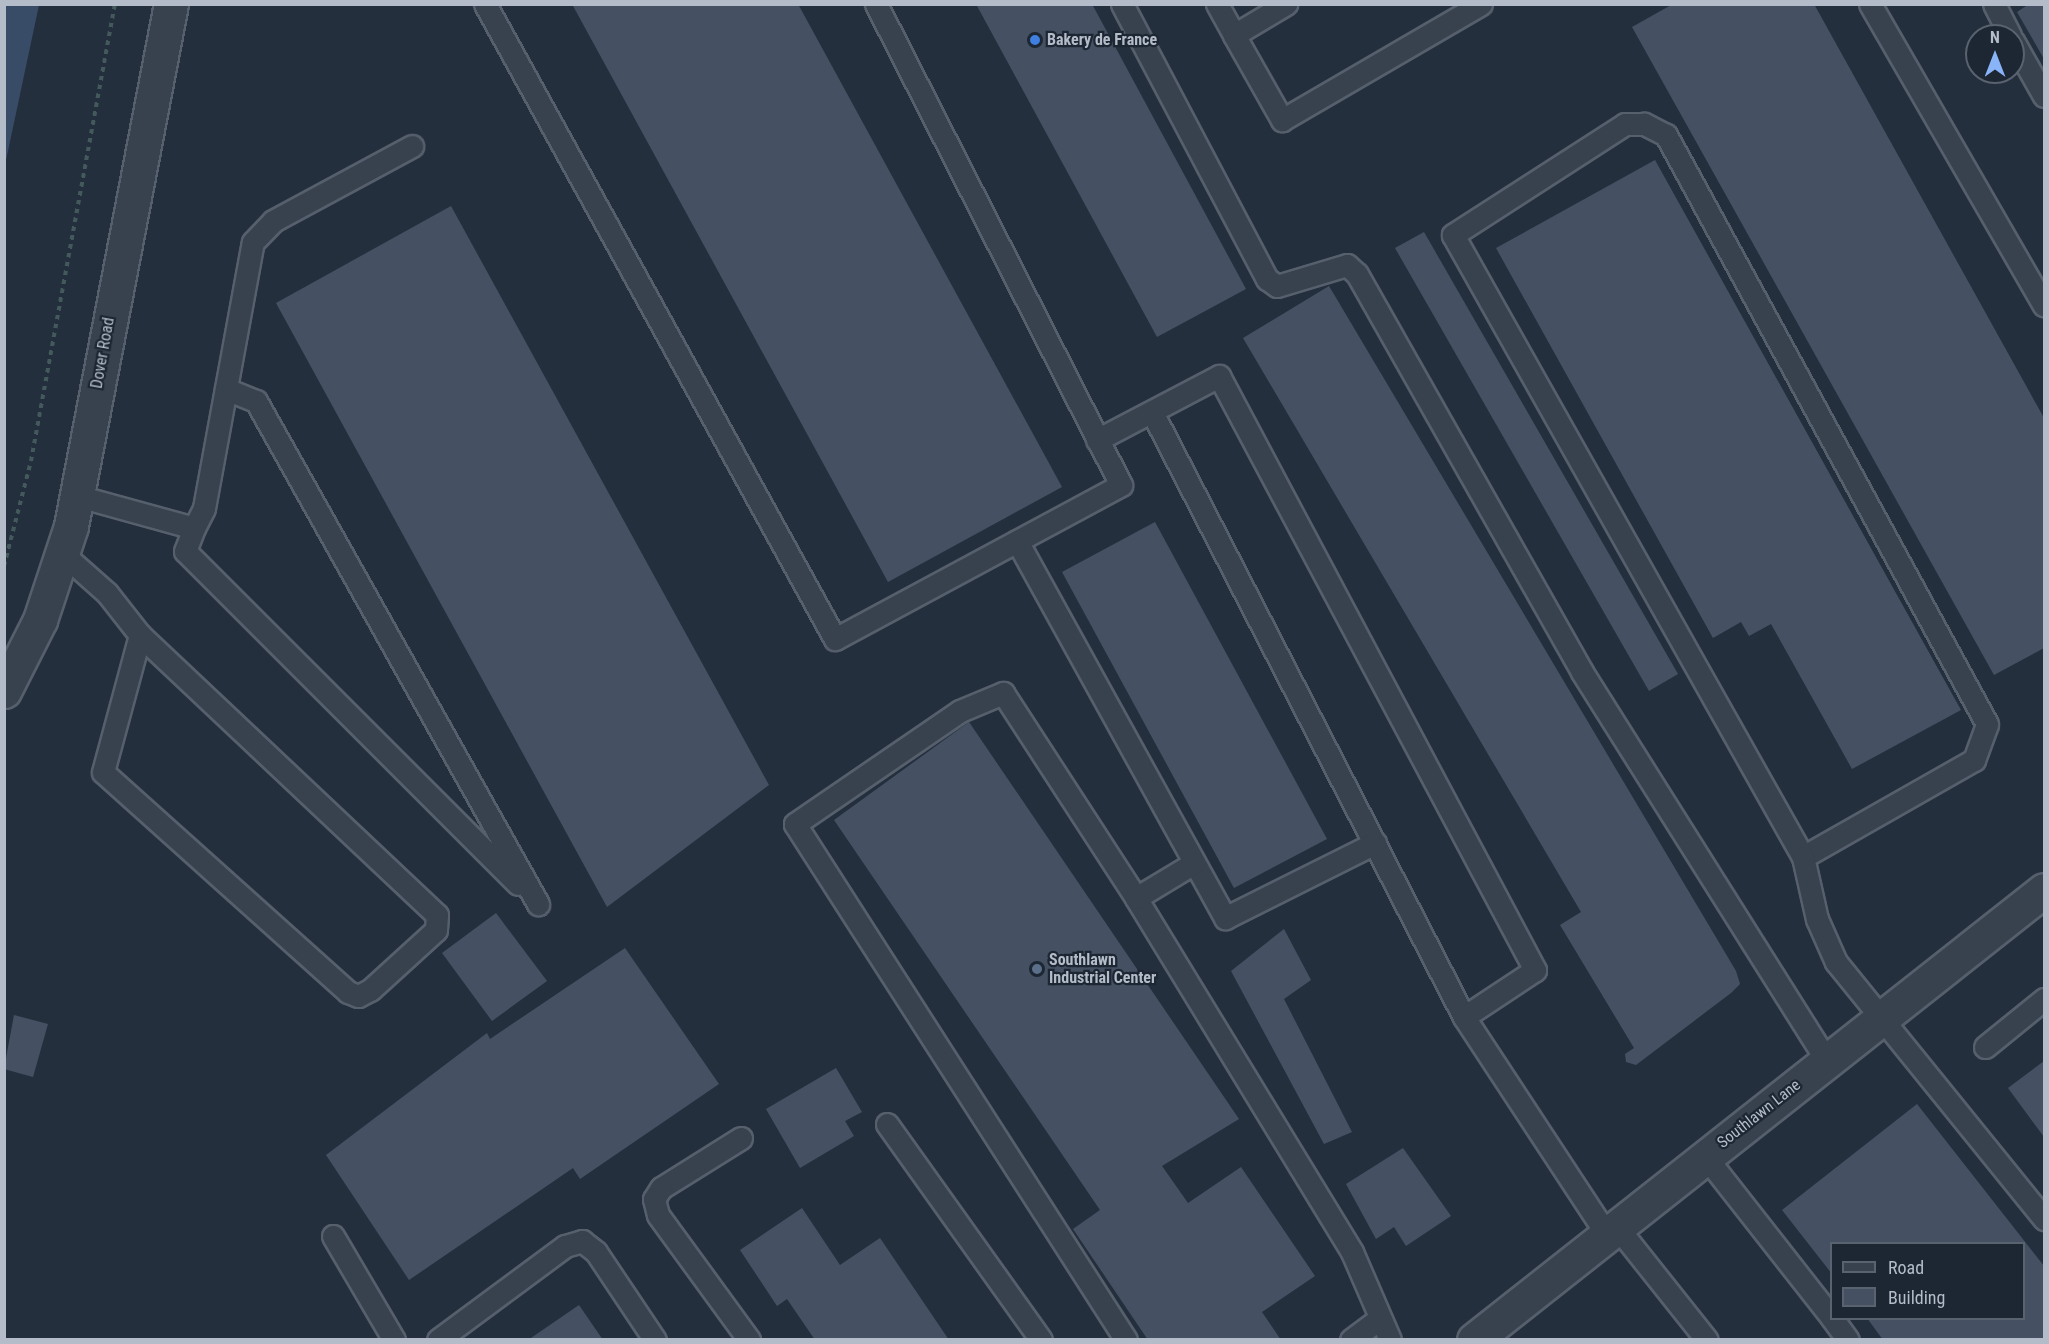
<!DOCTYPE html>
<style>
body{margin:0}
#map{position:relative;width:2049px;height:1344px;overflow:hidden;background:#242f3e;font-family:"Roboto Condensed",sans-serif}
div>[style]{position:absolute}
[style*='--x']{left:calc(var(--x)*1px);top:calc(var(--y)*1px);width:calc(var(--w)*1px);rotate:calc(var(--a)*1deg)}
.water>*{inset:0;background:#394c67}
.building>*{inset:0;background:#455162}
.path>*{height:4px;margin-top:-2px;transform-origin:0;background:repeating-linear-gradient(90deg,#44595c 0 4.5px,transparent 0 9px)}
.roads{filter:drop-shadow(2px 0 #565f6c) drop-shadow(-2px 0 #565f6c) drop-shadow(0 2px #565f6c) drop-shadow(0 -2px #565f6c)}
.service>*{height:21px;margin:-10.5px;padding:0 10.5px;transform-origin:10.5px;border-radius:10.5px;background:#38414e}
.tertiary>*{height:33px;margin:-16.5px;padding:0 16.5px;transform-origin:16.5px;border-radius:16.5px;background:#38414e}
.dots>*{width:16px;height:16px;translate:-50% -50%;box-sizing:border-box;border:3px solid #1d2633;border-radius:50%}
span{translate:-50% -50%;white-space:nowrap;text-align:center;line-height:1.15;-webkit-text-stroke:4.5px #1d2633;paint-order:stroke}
.poi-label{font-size:16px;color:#b4bcc9;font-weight:700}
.left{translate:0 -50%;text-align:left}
.street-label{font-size:16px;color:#b4bcc9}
.frame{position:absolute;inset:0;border:6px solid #b4bcc9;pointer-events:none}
.legend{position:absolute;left:1830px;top:1242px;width:195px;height:78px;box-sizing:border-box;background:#1d2633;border:2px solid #59626f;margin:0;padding:8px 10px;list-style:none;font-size:18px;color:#b4bcc9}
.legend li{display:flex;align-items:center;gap:12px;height:30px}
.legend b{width:30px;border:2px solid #59626f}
.north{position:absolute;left:1965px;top:24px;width:60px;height:60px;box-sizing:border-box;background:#1d2633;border:2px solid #59626f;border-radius:50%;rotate:0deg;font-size:16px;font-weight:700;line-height:24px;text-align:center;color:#b4bcc9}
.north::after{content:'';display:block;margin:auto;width:21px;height:27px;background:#8ab4f8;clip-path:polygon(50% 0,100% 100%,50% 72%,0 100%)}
</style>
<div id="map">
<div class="water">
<div style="clip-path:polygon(5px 4px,39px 5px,5px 165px,4px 5px)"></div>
</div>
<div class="building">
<div style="clip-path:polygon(572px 4px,798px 4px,1062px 487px,888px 582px)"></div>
<div style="clip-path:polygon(976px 4px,1092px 4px,1246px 289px,1157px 337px)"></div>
<div style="clip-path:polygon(1673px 4px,1814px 4px,2044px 418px,2044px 648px,1994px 675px,1632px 27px)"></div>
<div style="clip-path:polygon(2029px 4px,2044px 4px,2044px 59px,2017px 12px)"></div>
<div style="clip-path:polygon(1655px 160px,1961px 710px,1852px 769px,1771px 624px,1749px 636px,1741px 622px,1713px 638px,1496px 248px)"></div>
<div style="clip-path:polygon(451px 206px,769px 785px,607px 907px,276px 303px)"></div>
<div style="clip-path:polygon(1424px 232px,1678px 674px,1649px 691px,1395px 248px)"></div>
<div style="clip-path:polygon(1329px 286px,1736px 971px,1740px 984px,1731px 993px,1636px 1065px,1626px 1062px,1625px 1054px,1634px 1048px,1560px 925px,1581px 912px,1243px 338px)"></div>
<div style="clip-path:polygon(1155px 522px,1327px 839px,1234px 888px,1062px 572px)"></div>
<div style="clip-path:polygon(969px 722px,1239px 1119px,1162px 1166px,1188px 1203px,1241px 1167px,1315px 1276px,1262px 1312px,1281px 1340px,1148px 1340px,1073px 1229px,1100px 1210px,834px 820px)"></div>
<div style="clip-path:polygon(496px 913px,547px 981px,492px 1021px,442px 953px)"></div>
<div style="clip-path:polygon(1284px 929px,1311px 980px,1284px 999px,1352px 1132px,1324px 1144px,1231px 971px)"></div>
<div style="clip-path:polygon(625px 948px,719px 1084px,580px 1179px,573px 1168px,409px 1280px,326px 1155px,487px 1033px,490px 1039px)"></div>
<div style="clip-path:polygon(14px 1015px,48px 1024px,33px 1077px,4px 1069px)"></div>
<div style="clip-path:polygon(2044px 1061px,2044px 1137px,2008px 1088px)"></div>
<div style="clip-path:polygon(836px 1068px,862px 1112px,845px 1121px,854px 1136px,800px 1168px,766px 1109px)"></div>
<div style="clip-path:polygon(1917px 1104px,2044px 1266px,2044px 1340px,1883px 1340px,1867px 1318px,2024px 1318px,2024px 1244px,1832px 1244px,1832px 1274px,1782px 1210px)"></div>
<div style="clip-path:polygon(1403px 1148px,1451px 1216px,1406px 1246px,1394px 1227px,1376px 1239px,1346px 1184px)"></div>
<div style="clip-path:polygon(802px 1208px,840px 1265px,880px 1238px,949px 1340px,815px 1340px,787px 1299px,777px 1306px,740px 1250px)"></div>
<div style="clip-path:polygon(579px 1305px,603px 1340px,528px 1340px)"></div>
</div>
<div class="path">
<div style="--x:4;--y:566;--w:108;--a:-75.6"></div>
<div style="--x:31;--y:461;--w:465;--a:-79.6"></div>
</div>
<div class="roads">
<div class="service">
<div style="--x:485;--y:4;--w:725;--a:61.14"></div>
<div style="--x:835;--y:639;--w:325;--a:-28.3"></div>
<div style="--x:1121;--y:485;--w:540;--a:-116.99"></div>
<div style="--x:1122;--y:4;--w:311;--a:62.2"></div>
<div style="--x:1267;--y:279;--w:12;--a:35"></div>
<div style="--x:1277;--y:286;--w:73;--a:-16.7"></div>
<div style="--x:1347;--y:265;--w:13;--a:42"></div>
<div style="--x:1357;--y:274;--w:457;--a:60.5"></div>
<div style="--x:1582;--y:672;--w:458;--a:57.8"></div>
<div style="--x:1217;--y:4;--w:35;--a:61"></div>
<div style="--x:1234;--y:35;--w:61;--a:-30.8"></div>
<div style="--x:1870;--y:4;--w:348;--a:60"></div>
<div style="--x:1994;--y:4;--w:36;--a:63"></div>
<div style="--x:1234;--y:35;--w:98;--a:60.5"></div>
<div style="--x:1282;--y:120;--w:230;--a:-30.2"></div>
<div style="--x:2013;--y:41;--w:63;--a:60.6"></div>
<div style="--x:226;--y:389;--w:32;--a:22"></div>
<div style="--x:256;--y:401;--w:577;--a:60.72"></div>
<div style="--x:1153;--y:414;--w:678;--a:62.72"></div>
<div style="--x:1097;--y:440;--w:138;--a:-27.7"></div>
<div style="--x:1219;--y:376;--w:673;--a:61.99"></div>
<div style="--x:1535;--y:970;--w:85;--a:146.5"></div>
<div style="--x:1464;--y:1017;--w:261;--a:56.7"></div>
<div style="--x:78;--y:496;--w:120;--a:15.4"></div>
<div style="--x:194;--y:528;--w:22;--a:-63"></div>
<div style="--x:204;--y:508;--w:270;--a:-79.6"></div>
<div style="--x:253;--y:242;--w:29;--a:-46"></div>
<div style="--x:273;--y:221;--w:158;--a:-28.3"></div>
<div style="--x:194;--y:528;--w:25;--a:111"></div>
<div style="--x:185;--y:551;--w:471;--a:45"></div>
<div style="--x:1017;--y:541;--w:431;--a:61.1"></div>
<div style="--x:1225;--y:918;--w:168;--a:-26.6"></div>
<div style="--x:63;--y:554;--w:59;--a:41.6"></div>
<div style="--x:107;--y:593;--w:53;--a:51.8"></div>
<div style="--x:140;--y:635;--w:408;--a:43.3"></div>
<div style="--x:437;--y:915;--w:15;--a:94"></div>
<div style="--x:436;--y:930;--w:89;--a:137.7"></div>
<div style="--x:370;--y:990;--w:13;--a:153"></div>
<div style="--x:358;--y:996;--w:11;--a:-158"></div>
<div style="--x:348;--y:992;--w:329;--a:-138.1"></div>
<div style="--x:103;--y:772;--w:142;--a:-74.9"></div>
<div style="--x:1803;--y:857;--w:197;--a:-29.6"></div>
<div style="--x:1974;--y:760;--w:38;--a:-70"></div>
<div style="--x:1987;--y:724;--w:671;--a:-118.59"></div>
<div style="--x:1666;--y:135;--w:25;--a:-153"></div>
<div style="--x:1644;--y:124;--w:19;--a:180"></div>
<div style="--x:1625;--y:124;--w:205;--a:147.2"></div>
<div style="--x:1453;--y:235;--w:714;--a:60.63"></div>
<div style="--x:1803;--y:857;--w:64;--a:77.3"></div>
<div style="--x:1817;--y:919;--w:47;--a:66.2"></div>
<div style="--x:1836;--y:962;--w:331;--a:51"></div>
<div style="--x:1136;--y:898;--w:415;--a:58.6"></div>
<div style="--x:1352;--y:1252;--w:96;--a:66.6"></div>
<div style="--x:1985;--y:1047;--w:76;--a:-39.1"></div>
<div style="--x:887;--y:1124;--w:265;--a:54.5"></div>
<div style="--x:741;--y:1138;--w:94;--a:148"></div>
<div style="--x:661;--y:1188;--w:13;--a:122"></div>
<div style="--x:654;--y:1199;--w:16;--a:76"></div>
<div style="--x:658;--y:1215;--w:155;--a:53.9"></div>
<div style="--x:1705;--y:1156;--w:206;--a:51.9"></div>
<div style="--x:1617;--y:1227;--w:144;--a:51.5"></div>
<div style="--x:333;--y:1236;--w:121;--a:59.6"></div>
<div style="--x:1832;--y:1318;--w:27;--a:54"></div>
<div style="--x:438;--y:1340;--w:158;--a:-36.5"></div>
<div style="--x:565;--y:1246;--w:18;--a:-16"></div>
<div style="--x:582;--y:1241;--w:18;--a:38"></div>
<div style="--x:596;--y:1252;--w:106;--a:56.2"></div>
<div style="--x:1126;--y:1340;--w:613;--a:-122.68"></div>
<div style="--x:795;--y:824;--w:200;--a:-34.4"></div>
<div style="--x:960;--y:711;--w:47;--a:-22.7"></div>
<div style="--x:1003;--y:693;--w:244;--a:57"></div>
<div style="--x:1136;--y:898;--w:68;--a:-31.1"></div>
<div style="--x:1351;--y:1340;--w:34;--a:-37"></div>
</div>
<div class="tertiary">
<div style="--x:4;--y:691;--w:80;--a:-63.1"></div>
<div style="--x:40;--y:620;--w:99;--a:-71.7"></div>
<div style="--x:71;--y:526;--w:531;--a:-79.16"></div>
<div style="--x:1474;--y:1340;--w:726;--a:-38.29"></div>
</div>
</div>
<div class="dots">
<div style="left:1035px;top:40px;background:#3f7fe0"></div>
<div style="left:1037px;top:969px;background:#5c6f8a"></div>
</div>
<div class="poi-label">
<span class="left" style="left:1047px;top:40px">Bakery de France</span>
<span class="left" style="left:1049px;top:969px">Southlawn<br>Industrial Center</span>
</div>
<div class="street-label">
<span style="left:103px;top:353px;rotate:-80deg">Dover Road</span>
<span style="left:1759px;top:1114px;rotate:-38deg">Southlawn Lane</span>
</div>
<div class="frame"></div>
<ul class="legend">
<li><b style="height:8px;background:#38414e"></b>Road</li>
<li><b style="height:16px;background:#455162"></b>Building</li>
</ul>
<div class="north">N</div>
</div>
